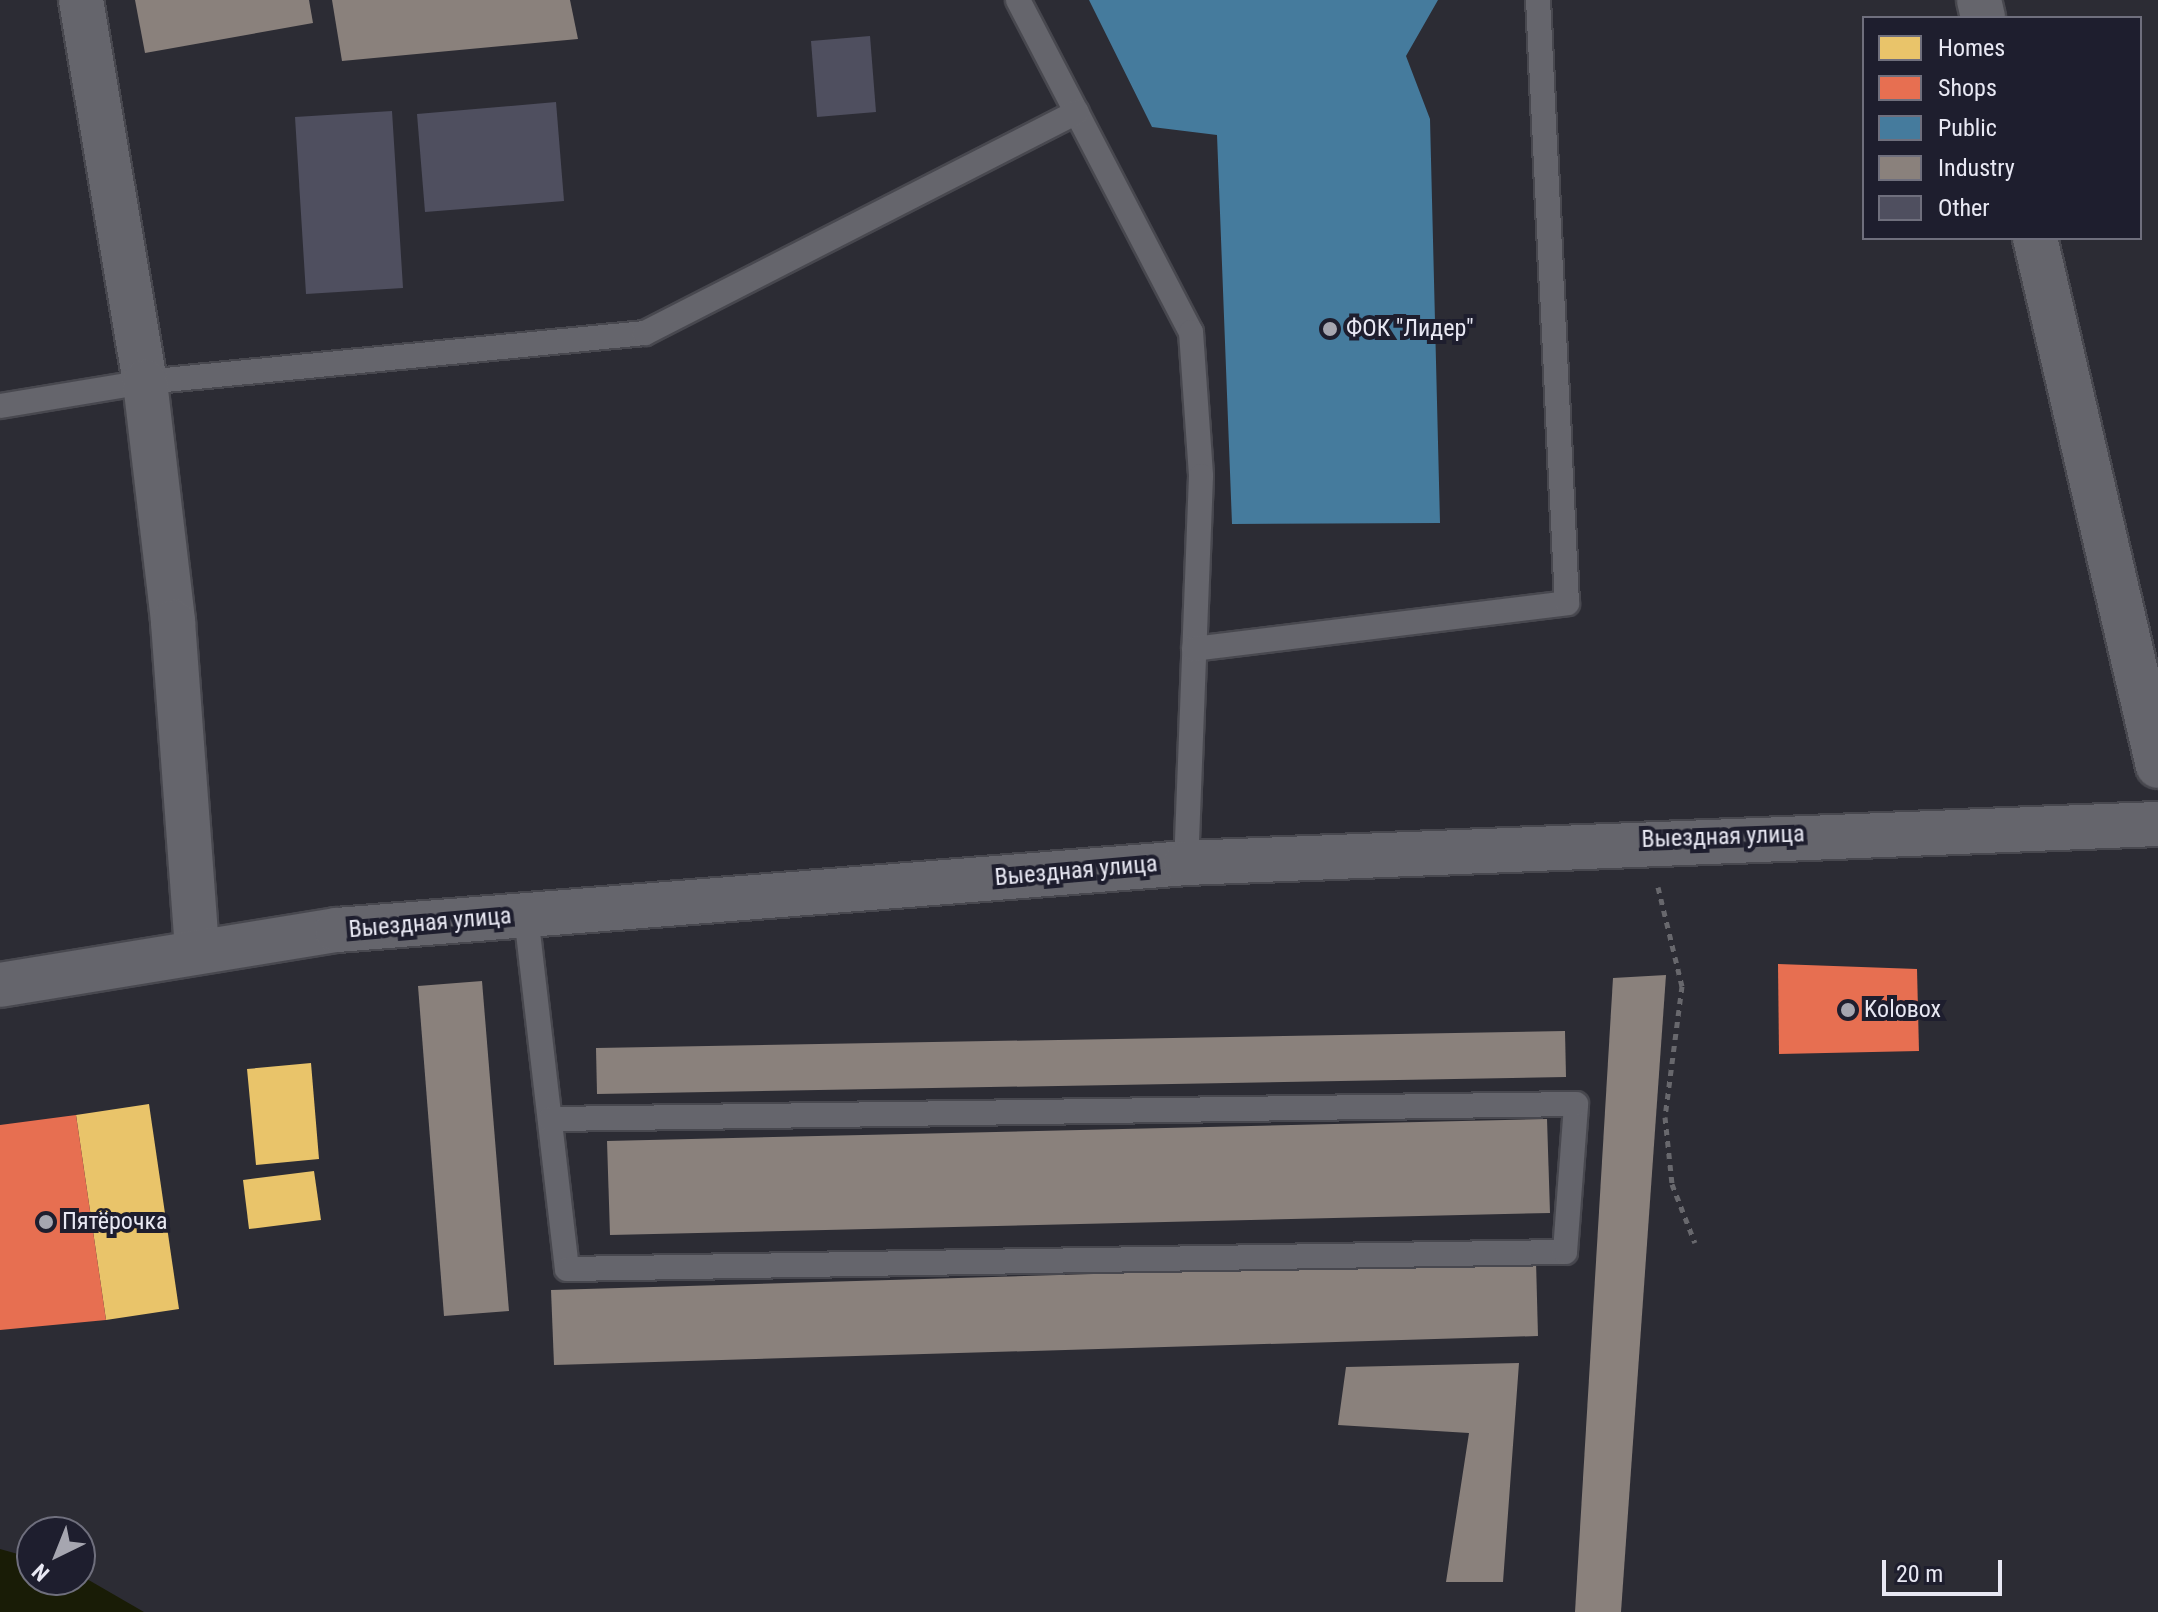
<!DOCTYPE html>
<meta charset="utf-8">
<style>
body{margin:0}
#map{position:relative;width:2158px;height:1612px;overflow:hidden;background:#2c2c34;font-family:"Roboto Condensed",sans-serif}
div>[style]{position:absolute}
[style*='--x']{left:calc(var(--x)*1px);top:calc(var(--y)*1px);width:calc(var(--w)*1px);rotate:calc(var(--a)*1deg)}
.water>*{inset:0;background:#191c06}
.homes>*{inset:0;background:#e9c46a}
.shops>*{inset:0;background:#e76f51}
.public>*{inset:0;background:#457b9d}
.industry>*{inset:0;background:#8a817c}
.building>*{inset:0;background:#4f4f5f}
.path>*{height:5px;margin-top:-2.5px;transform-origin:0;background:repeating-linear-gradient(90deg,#68686d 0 6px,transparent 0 12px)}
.roads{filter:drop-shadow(2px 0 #48484f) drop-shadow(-2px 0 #48484f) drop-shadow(0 2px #48484f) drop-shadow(0 -2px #48484f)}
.service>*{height:24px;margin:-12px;padding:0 12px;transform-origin:12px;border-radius:12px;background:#65656c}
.minor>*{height:44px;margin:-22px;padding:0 22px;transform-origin:22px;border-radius:22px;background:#65656c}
.tertiary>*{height:44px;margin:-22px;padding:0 22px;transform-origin:22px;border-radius:22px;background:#65656c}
.dots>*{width:22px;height:22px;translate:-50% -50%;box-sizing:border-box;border:4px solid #1e1e2e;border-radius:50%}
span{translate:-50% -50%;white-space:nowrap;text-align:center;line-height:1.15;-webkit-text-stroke:8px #1e1e2e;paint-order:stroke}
.poi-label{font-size:24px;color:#e8e8f3}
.left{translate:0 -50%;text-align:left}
.street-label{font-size:24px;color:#e8e8f3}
.legend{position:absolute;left:1862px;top:16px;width:280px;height:224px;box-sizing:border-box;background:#1e1e2e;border:2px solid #6f6f7d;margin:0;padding:10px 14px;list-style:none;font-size:24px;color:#e8e8f3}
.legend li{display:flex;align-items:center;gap:16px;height:40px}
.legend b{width:40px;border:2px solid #6f6f7d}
.north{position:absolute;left:16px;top:1516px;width:80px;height:80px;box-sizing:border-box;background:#1e1e2e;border:2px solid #6f6f7d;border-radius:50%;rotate:223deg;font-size:22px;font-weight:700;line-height:32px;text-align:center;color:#e8e8f3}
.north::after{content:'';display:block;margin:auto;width:28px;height:36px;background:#a6a6b0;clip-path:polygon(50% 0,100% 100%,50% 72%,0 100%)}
.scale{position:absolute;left:1882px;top:1560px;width:120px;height:36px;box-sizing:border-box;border:4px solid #e8e8f3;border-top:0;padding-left:10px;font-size:24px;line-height:28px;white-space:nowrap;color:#e8e8f3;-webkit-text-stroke:6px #1e1e2e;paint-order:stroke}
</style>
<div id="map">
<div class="water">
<div style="clip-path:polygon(0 1549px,32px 1558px,32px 1580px,80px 1575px,144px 1612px,0 1612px)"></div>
</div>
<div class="homes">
<div style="clip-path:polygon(311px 1063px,319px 1159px,256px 1165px,247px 1069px)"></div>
<div style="clip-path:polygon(149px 1104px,179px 1309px,106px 1320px,76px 1115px)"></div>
<div style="clip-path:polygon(314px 1171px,321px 1220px,249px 1229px,243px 1180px)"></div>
</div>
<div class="shops">
<div style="clip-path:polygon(1778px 964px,1917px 969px,1919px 1051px,1779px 1054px)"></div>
<div style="clip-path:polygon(76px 1115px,106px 1320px,0 1330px,0 1125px)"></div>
</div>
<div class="public">
<div style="clip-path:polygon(1089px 0,1438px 0,1406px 56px,1430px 119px,1440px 523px,1232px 524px,1217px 135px,1152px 127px)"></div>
</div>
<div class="industry">
<div style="clip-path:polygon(135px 0,309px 0,313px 23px,145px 53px)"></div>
<div style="clip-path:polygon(332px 0,570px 0,578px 39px,342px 61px)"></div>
<div style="clip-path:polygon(1666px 975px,1621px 1612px,1575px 1612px,1613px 978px)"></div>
<div style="clip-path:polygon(482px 981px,509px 1311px,444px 1316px,418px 986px)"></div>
<div style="clip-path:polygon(1565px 1031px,1566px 1077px,597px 1094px,596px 1048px)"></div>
<div style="clip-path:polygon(1547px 1119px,1550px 1213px,610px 1235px,607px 1141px)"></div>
<div style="clip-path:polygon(1536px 1261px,1538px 1336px,554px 1365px,551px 1290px)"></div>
<div style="clip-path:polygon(1519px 1363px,1503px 1582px,1446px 1582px,1469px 1433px,1338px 1425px,1346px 1367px)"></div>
</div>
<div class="building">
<div style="clip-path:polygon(870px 36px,876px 112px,817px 117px,811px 41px)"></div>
<div style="clip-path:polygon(556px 102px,564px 201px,425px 212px,417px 114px)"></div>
<div style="clip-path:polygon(392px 111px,403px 288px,306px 294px,295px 117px)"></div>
</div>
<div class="path">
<div style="--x:1658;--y:887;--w:102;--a:76.4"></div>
<div style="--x:1682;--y:986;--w:132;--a:97.4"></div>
<div style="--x:1665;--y:1117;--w:67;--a:84"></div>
<div style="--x:1672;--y:1184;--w:63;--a:68.7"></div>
</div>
<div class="roads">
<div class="service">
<div style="--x:1018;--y:0;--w:374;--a:62.5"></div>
<div style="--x:1191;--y:332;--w:144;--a:86"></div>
<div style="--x:1201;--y:476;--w:387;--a:92.2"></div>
<div style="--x:0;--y:406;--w:147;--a:-9.4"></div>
<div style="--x:145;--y:382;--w:502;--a:-5.6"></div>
<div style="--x:645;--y:333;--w:485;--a:-27.1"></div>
<div style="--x:1194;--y:649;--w:376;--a:-7"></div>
<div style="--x:1567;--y:603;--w:604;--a:-92.75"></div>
<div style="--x:526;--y:915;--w:356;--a:83.4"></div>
<div style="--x:567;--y:1269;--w:998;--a:-0.98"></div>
<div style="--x:1565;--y:1252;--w:148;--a:-85.7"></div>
<div style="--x:1576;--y:1104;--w:1026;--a:179.16"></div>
</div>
<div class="minor">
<div style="--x:81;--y:0;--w:387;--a:80.5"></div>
<div style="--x:145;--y:382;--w:242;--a:83.3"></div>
<div style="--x:173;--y:622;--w:328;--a:85.8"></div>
<div style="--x:1979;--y:0;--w:18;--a:77"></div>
<div style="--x:2035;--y:238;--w:542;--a:76.89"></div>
</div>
<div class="tertiary">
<div style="--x:0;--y:985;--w:341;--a:-9.3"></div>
<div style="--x:337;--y:930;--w:852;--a:-4.51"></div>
<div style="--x:1186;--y:863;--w:973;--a:-2.3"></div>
</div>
</div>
<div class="dots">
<div style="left:1330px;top:329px;background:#a6a6b0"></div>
<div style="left:1848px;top:1010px;background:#a6a6b0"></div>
<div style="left:46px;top:1222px;background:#a6a6b0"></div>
</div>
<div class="poi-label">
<span class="left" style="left:1346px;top:329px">ФОК "Лидер"</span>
<span class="left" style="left:1864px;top:1010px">Kоlовох</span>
<span class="left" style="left:62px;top:1222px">Пятёрочка</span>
</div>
<div class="street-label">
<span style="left:1723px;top:837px;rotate:-2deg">Выездная улица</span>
<span style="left:1076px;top:871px;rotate:-5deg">Выездная улица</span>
<span style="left:430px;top:923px;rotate:-5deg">Выездная улица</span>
</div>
<ul class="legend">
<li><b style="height:22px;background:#e9c46a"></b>Homes</li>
<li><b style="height:22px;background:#e76f51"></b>Shops</li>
<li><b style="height:22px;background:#457b9d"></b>Public</li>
<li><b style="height:22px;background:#8a817c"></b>Industry</li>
<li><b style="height:22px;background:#4f4f5f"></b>Other</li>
</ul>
<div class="north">N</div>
<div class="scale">20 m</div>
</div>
